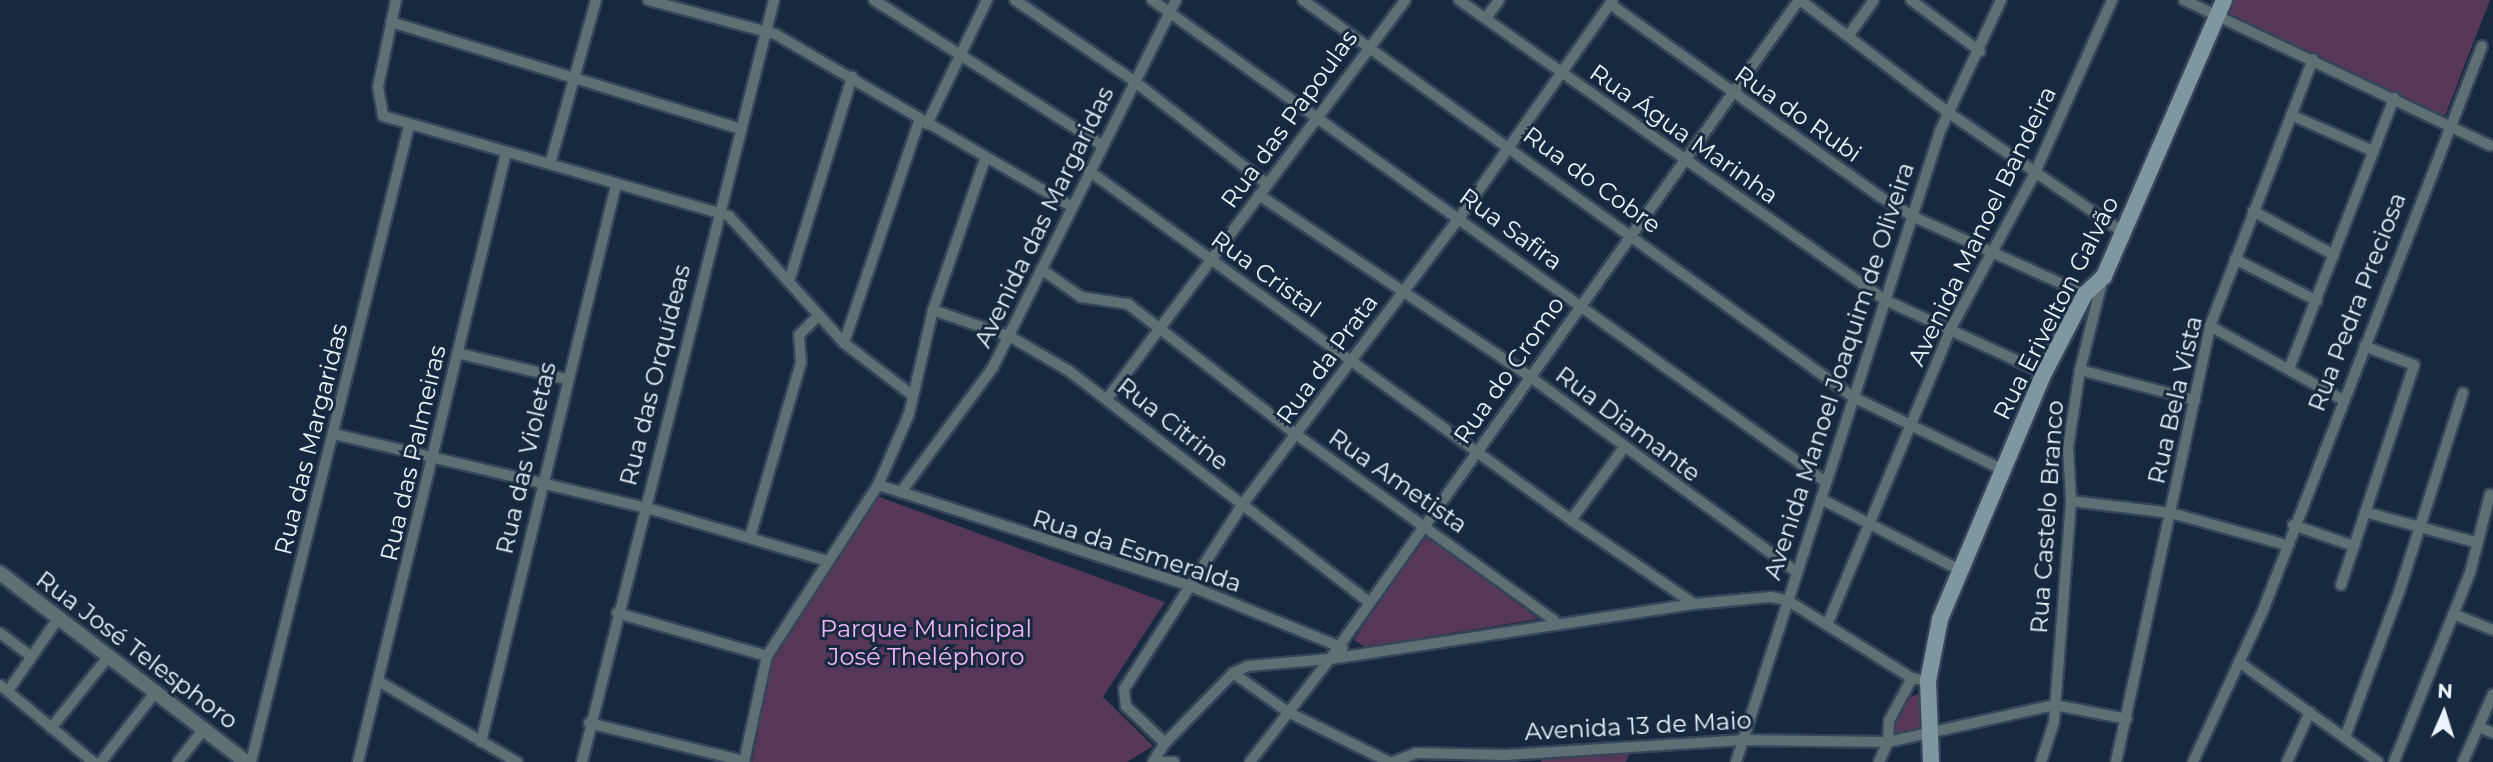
<!DOCTYPE html>
<meta charset="utf-8">
<style>
body{margin:0}
#map{position:relative;width:2493px;height:762px;overflow:hidden;background:#17293e;font-family:Montserrat,sans-serif}
div>[style]{position:absolute}
[style*='--x']{left:calc(var(--x)*1px);top:calc(var(--y)*1px);width:calc(var(--w)*1px);rotate:calc(var(--a)*1deg)}
.green>*{inset:0;background:#563759}
.roads{filter:drop-shadow(2px 0 #354559) drop-shadow(-2px 0 #354559) drop-shadow(0 2px #354559) drop-shadow(0 -2px #354559)}
.minor>*{height:10px;margin:-5px;padding:0 5px;transform-origin:5px;border-radius:5px;background:#5f6f74}
.tertiary>*{height:14px;margin:-7px;padding:0 7px;transform-origin:7px;border-radius:7px;background:#5f6f74}
.secondary>*{height:16px;margin:-8px;padding:0 8px;transform-origin:8px;border-radius:8px;background:#7e97a0}
span{translate:-50% -50%;white-space:nowrap;text-align:center;line-height:1.15;-webkit-text-stroke:6px #17293e;paint-order:stroke}
.street-label{font-size:24px;color:#eaf3ff}
.park-label{font-size:24px;color:#f1b4f6}
.north{position:absolute;left:2409px;top:678px;width:70px;height:70px;-webkit-text-stroke:5px #17293e;paint-order:stroke;rotate:3deg;font-size:19px;font-weight:700;line-height:28px;text-align:center;color:#eaf3ff}
.north::after{content:'';display:block;margin:auto;width:24px;height:32px;background:#eaf3ff;clip-path:polygon(50% 0,100% 100%,50% 72%,0 100%)}
</style>
<div id="map">
<div class="green">
<div style="clip-path:polygon(2234px 0,2490px 0,2445px 116px,2228px 13px)"></div>
<div style="clip-path:polygon(877px 496px,1165px 602px,1103px 697px,1153px 746px,1127px 762px,752px 762px,772px 660px)"></div>
<div style="clip-path:polygon(1426px 532px,1538px 619px,1365px 647px,1354px 640px)"></div>
<div style="clip-path:polygon(1923px 692px,1922px 732px,1890px 736px,1891px 724px,1906px 699px)"></div>
<div style="clip-path:polygon(1630px 752px,1626px 762px,1541px 762px,1542px 757px)"></div>
</div>
<div class="roads">
<div class="minor">
<div style="--x:396;--y:0;--w:89;--a:101.7"></div>
<div style="--x:378;--y:87;--w:29;--a:80"></div>
<div style="--x:383;--y:116;--w:360;--a:16.1"></div>
<div style="--x:729;--y:216;--w:171;--a:47.8"></div>
<div style="--x:844;--y:343;--w:86;--a:37.4"></div>
<div style="--x:648;--y:0;--w:131;--a:15"></div>
<div style="--x:775;--y:34;--w:344;--a:30.2"></div>
<div style="--x:874;--y:0;--w:270;--a:32.5"></div>
<div style="--x:1015;--y:0;--w:144;--a:34.2"></div>
<div style="--x:1134;--y:81;--w:168;--a:37.8"></div>
<div style="--x:1152;--y:0;--w:829;--a:35.57"></div>
<div style="--x:1303;--y:0;--w:678;--a:35.82"></div>
<div style="--x:1853;--y:397;--w:165;--a:25.9"></div>
<div style="--x:1459;--y:0;--w:521;--a:35.15"></div>
<div style="--x:1885;--y:300;--w:175;--a:24.7"></div>
<div style="--x:1800;--y:0;--w:187;--a:37.2"></div>
<div style="--x:1949;--y:113;--w:212;--a:34.4"></div>
<div style="--x:1911;--y:0;--w:86;--a:36.5"></div>
<div style="--x:2184;--y:0;--w:339;--a:25.4"></div>
<div style="--x:1610;--y:4;--w:330;--a:35.5"></div>
<div style="--x:1879;--y:196;--w:39;--a:31"></div>
<div style="--x:1912;--y:216;--w:190;--a:24.3"></div>
<div style="--x:1486;--y:18;--w:22;--a:-54"></div>
<div style="--x:391;--y:22;--w:363;--a:17"></div>
<div style="--x:1848;--y:36;--w:44;--a:-54.2"></div>
<div style="--x:2291;--y:115;--w:90;--a:23.7"></div>
<div style="--x:927;--y:124;--w:138;--a:-64.2"></div>
<div style="--x:550;--y:164;--w:170;--a:-74.3"></div>
<div style="--x:1089;--y:171;--w:595;--a:35.91"></div>
<div style="--x:1571;--y:520;--w:149;--a:34.3"></div>
<div style="--x:1259;--y:195;--w:325;--a:33.8"></div>
<div style="--x:1529;--y:376;--w:330;--a:36.2"></div>
<div style="--x:2253;--y:211;--w:92;--a:28.5"></div>
<div style="--x:2235;--y:259;--w:92;--a:27.1"></div>
<div style="--x:1041;--y:269;--w:49;--a:35"></div>
<div style="--x:1081;--y:297;--w:48;--a:8.5"></div>
<div style="--x:1128;--y:304;--w:214;--a:37.8"></div>
<div style="--x:1297;--y:435;--w:318;--a:35.8"></div>
<div style="--x:789;--y:281;--w:214;--a:-72.8"></div>
<div style="--x:933;--y:310;--w:83;--a:19.1"></div>
<div style="--x:1011;--y:337;--w:67;--a:30.4"></div>
<div style="--x:1069;--y:371;--w:379;--a:37.6"></div>
<div style="--x:2210;--y:326;--w:152;--a:29.1"></div>
<div style="--x:844;--y:343;--w:234;--a:-71.3"></div>
<div style="--x:457;--y:353;--w:112;--a:13.4"></div>
<div style="--x:2289;--y:369;--w:291;--a:-68.8"></div>
<div style="--x:2080;--y:370;--w:119;--a:14.6"></div>
<div style="--x:1107;--y:399;--w:498;--a:-53.2"></div>
<div style="--x:334;--y:434;--w:318;--a:13.3"></div>
<div style="--x:644;--y:507;--w:191;--a:16.4"></div>
<div style="--x:878;--y:485;--w:24;--a:17"></div>
<div style="--x:901;--y:492;--w:155;--a:-53.6"></div>
<div style="--x:993;--y:367;--w:410;--a:-63.5"></div>
<div style="--x:901;--y:492;--w:302;--a:18"></div>
<div style="--x:1188;--y:585;--w:167;--a:22.1"></div>
<div style="--x:1821;--y:499;--w:156;--a:27.1"></div>
<div style="--x:2071;--y:501;--w:101;--a:6.8"></div>
<div style="--x:2171;--y:513;--w:119;--a:15.5"></div>
<div style="--x:2365;--y:512;--w:117;--a:15.3"></div>
<div style="--x:1571;--y:520;--w:88;--a:-53.8"></div>
<div style="--x:2293;--y:525;--w:65;--a:19"></div>
<div style="--x:750;--y:537;--w:181;--a:-73.7"></div>
<div style="--x:801;--y:363;--w:28;--a:-94"></div>
<div style="--x:799;--y:335;--w:28;--a:-45"></div>
<div style="--x:2341;--y:585;--w:232;--a:-71.6"></div>
<div style="--x:2414;--y:365;--w:53;--a:-159.2"></div>
<div style="--x:617;--y:613;--w:156;--a:16"></div>
<div style="--x:2453;--y:614;--w:43;--a:21.8"></div>
<div style="--x:1827;--y:625;--w:322;--a:-67.3"></div>
<div style="--x:1951;--y:328;--w:172;--a:-61.5"></div>
<div style="--x:2033;--y:177;--w:194;--a:-65.9"></div>
<div style="--x:0;--y:633;--w:38;--a:37"></div>
<div style="--x:2239;--y:662;--w:171;--a:35.7"></div>
<div style="--x:1233;--y:673;--w:67;--a:35.3"></div>
<div style="--x:1288;--y:712;--w:113;--a:26.3"></div>
<div style="--x:380;--y:682;--w:159;--a:30.3"></div>
<div style="--x:0;--y:685;--w:121;--a:39.6"></div>
<div style="--x:8;--y:691;--w:90;--a:-55.4"></div>
<div style="--x:589;--y:723;--w:160;--a:13.8"></div>
<div style="--x:2479;--y:727;--w:15;--a:23"></div>
<div style="--x:51;--y:728;--w:91;--a:-51.2"></div>
<div style="--x:2345;--y:737;--w:158;--a:-69.6"></div>
<div style="--x:2400;--y:589;--w:206;--a:-72.2"></div>
<div style="--x:481;--y:742;--w:573;--a:-76.38"></div>
<div style="--x:1165;--y:743;--w:54;--a:-136.5"></div>
<div style="--x:1126;--y:706;--w:17;--a:-97"></div>
<div style="--x:1124;--y:689;--w:219;--a:-57.3"></div>
<div style="--x:1242;--y:505;--w:360;--a:-52.9"></div>
<div style="--x:1459;--y:218;--w:267;--a:-54.8"></div>
<div style="--x:101;--y:762;--w:86;--a:-52.1"></div>
<div style="--x:178;--y:762;--w:41;--a:-52"></div>
<div style="--x:251;--y:762;--w:655;--a:-76.05"></div>
<div style="--x:358;--y:762;--w:627;--a:-76.34"></div>
<div style="--x:582;--y:762;--w:786;--a:-75.86"></div>
<div style="--x:744;--y:762;--w:108;--a:-77.8"></div>
<div style="--x:767;--y:656;--w:204;--a:-57"></div>
<div style="--x:878;--y:485;--w:77;--a:-66.4"></div>
<div style="--x:909;--y:414;--w:107;--a:-77"></div>
<div style="--x:933;--y:310;--w:160;--a:-71"></div>
<div style="--x:1153;--y:762;--w:22;--a:-58"></div>
<div style="--x:1165;--y:743;--w:98;--a:-45.8"></div>
<div style="--x:1233;--y:673;--w:17;--a:-25"></div>
<div style="--x:1248;--y:666;--w:82;--a:-4.9"></div>
<div style="--x:1330;--y:659;--w:368;--a:-8.6"></div>
<div style="--x:1694;--y:604;--w:77;--a:-5.2"></div>
<div style="--x:1771;--y:597;--w:16;--a:11"></div>
<div style="--x:1787;--y:600;--w:147;--a:32"></div>
<div style="--x:1912;--y:678;--w:16;--a:11"></div>
<div style="--x:1159;--y:762;--w:15;--a:0"></div>
<div style="--x:1250;--y:762;--w:130;--a:-52.2"></div>
<div style="--x:1330;--y:659;--w:809;--a:-54.56"></div>
<div style="--x:1393;--y:762;--w:25;--a:-21"></div>
<div style="--x:1416;--y:753;--w:89;--a:1.3"></div>
<div style="--x:1505;--y:755;--w:237;--a:-3.6"></div>
<div style="--x:1742;--y:740;--w:146;--a:0.8"></div>
<div style="--x:1888;--y:742;--w:171;--a:-12.5"></div>
<div style="--x:2055;--y:705;--w:73;--a:11"></div>
<div style="--x:1736;--y:762;--w:663;--a:-72.08"></div>
<div style="--x:1940;--y:131;--w:145;--a:-65"></div>
<div style="--x:1879;--y:762;--w:22;--a:-66"></div>
<div style="--x:1888;--y:742;--w:21;--a:-87"></div>
<div style="--x:1889;--y:721;--w:49;--a:-61.9"></div>
<div style="--x:2041;--y:762;--w:42;--a:-72"></div>
<div style="--x:2054;--y:722;--w:222;--a:-85.6"></div>
<div style="--x:2071;--y:501;--w:53;--a:-93.2"></div>
<div style="--x:2068;--y:448;--w:79;--a:-81.3"></div>
<div style="--x:2080;--y:370;--w:95;--a:-76"></div>
<div style="--x:2116;--y:762;--w:446;--a:-77.8"></div>
<div style="--x:2210;--y:326;--w:286;--a:-68.9"></div>
<div style="--x:2193;--y:762;--w:164;--a:-65.2"></div>
<div style="--x:2262;--y:613;--w:608;--a:-68.79"></div>
<div style="--x:2287;--y:762;--w:55;--a:-65.3"></div>
<div style="--x:2394;--y:762;--w:204;--a:-68.1"></div>
<div style="--x:2470;--y:573;--w:81;--a:-75.8"></div>
<div style="--x:2463;--y:762;--w:74;--a:-66.2"></div>
</div>
<div class="tertiary">
<div style="--x:0;--y:573;--w:310;--a:37.5"></div>
</div>
<div class="secondary">
<div style="--x:1931;--y:762;--w:81;--a:-92.1"></div>
<div style="--x:1928;--y:681;--w:63;--a:-79"></div>
<div style="--x:1940;--y:619;--w:267;--a:-67.1"></div>
<div style="--x:2044;--y:373;--w:89;--a:-62.6"></div>
<div style="--x:2085;--y:294;--w:26;--a:-43"></div>
<div style="--x:2104;--y:276;--w:301;--a:-66.5"></div>
</div>
</div>
<div class="street-label">
<span style="left:1798px;top:114px;rotate:35deg">Rua do Rubi</span>
<span style="left:1289px;top:119px;rotate:-54deg">Rua das Papoulas</span>
<span style="left:1684px;top:134px;rotate:35deg">Rua Água Marinha</span>
<span style="left:1592px;top:180px;rotate:36deg">Rua do Cobre</span>
<span style="left:1044px;top:217px;rotate:-64deg">Avenida das Margaridas</span>
<span style="left:1982px;top:226px;rotate:-64deg">Avenida Manoel Bandeira</span>
<span style="left:1511px;top:229px;rotate:36deg">Rua Safira</span>
<span style="left:1266px;top:274px;rotate:36deg">Rua Cristal</span>
<span style="left:2357px;top:302px;rotate:-69deg">Rua Pedra Preciosa</span>
<span style="left:2056px;top:308px;rotate:-63deg">Rua Erivelton Galvão</span>
<span style="left:1327px;top:359px;rotate:-54deg">Rua da Prata</span>
<span style="left:1509px;top:370px;rotate:-55deg">Rua do Cromo</span>
<span style="left:1839px;top:371px;rotate:-72deg">Avenida Manoel Joaquim de Oliveira</span>
<span style="left:655px;top:375px;rotate:-76deg">Rua das Orquídeas</span>
<span style="left:2175px;top:400px;rotate:-77deg">Rua Bela Vista</span>
<span style="left:1173px;top:424px;rotate:38deg">Rua Citrine</span>
<span style="left:1628px;top:424px;rotate:37deg">Rua Diamante</span>
<span style="left:311px;top:439px;rotate:-76deg">Rua das Margaridas</span>
<span style="left:413px;top:453px;rotate:-77deg">Rua das Palmeiras</span>
<span style="left:526px;top:458px;rotate:-77deg">Rua das Violetas</span>
<span style="left:1398px;top:481px;rotate:35deg">Rua Ametista</span>
<span style="left:2047px;top:517px;rotate:-86deg">Rua Castelo Branco</span>
<span style="left:1137px;top:551px;rotate:18deg">Rua da Esmeralda</span>
<span style="left:137px;top:650px;rotate:37deg">Rua José Telesphoro</span>
<span style="left:1638px;top:726px;rotate:-3deg">Avenida 13 de Maio</span>
</div>
<div class="park-label">
<span style="left:926px;top:643px">Parque Municipal<br>José Theléphoro</span>
</div>
<div class="north">N</div>
</div>
